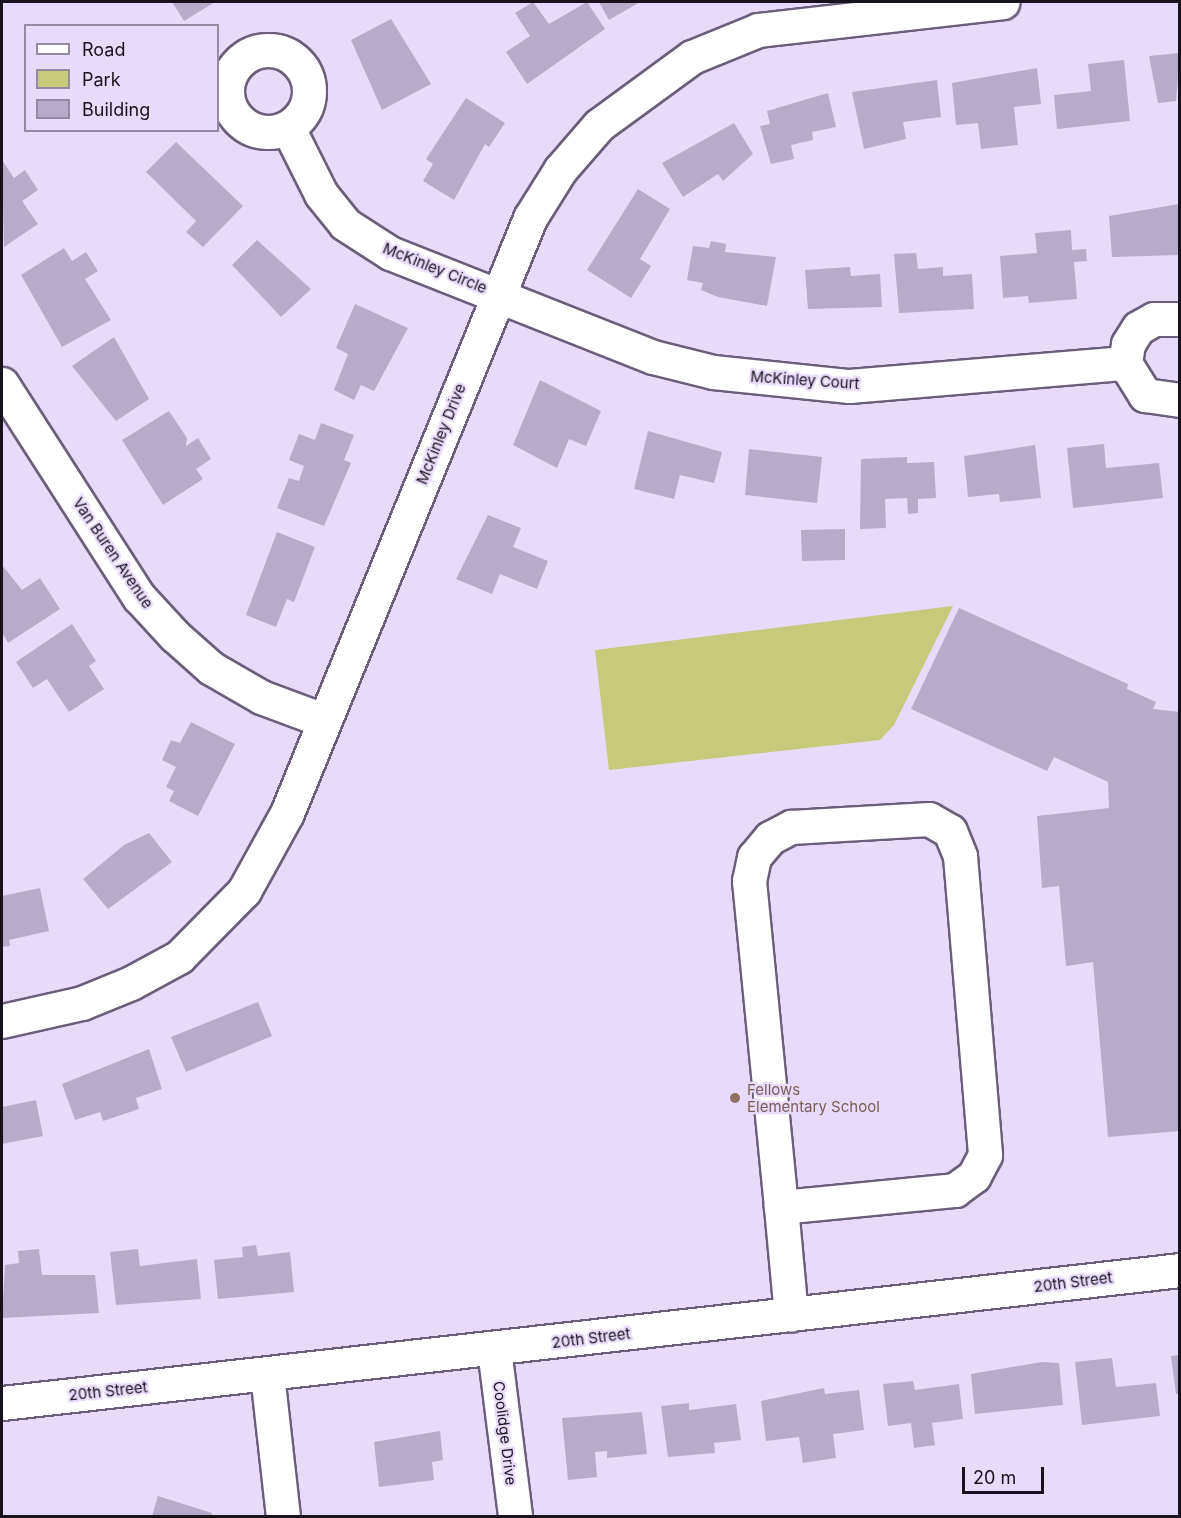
<!DOCTYPE html>
<style>
body{margin:0}
#map{position:relative;width:1181px;height:1518px;overflow:hidden;background:#e8dafb;font-family:Inter,sans-serif}
div>[style]{position:absolute}
[style*='--x']{left:calc(var(--x)*1px);top:calc(var(--y)*1px);width:calc(var(--w)*1px);rotate:calc(var(--a)*1deg)}
.green>*{inset:0;background:#c6ca7a}
.building>*{inset:0;background:#b8abca}
.roads{filter:drop-shadow(2px 0 #6a5e7a) drop-shadow(-2px 0 #6a5e7a) drop-shadow(0 2px #6a5e7a) drop-shadow(0 -2px #6a5e7a)}
.minor>*{height:33px;margin:-16.5px;padding:0 16.5px;transform-origin:16.5px;border-radius:16.5px;background:#fff}
.minor>.ring{margin:-16.5px;padding:0;box-sizing:content-box;background:none;border:33px solid #fff;border-radius:50%}
.dots>*{width:16px;height:16px;translate:-50% -50%;box-sizing:border-box;border:3px solid #e8dafb;border-radius:50%}
span{translate:-50% -50%;white-space:nowrap;text-align:center;line-height:1.15;-webkit-text-stroke:4.5px #e8dafb;paint-order:stroke}
.street-label{font-size:15px;color:#17121d}
.education-label{font-size:15px;color:#785e54}
.left{translate:0 -50%;text-align:left}
.frame{position:absolute;inset:0;border:3px solid #17121d;pointer-events:none}
.legend{position:absolute;left:24px;top:24px;width:195px;height:108px;box-sizing:border-box;background:#e8dafb;border:2px solid #948aa2;margin:0;padding:8px 10px;list-style:none;font-size:18px;color:#17121d}
.legend li{display:flex;align-items:center;gap:12px;height:30px}
.legend b{width:30px;border:2px solid #948aa2}
.scale{position:absolute;left:962px;top:1467px;width:82px;height:27px;box-sizing:border-box;border:3px solid #17121d;border-top:0;padding-left:8px;font-size:18px;line-height:21px;white-space:nowrap;color:#17121d;-webkit-text-stroke:4px #e8dafb;paint-order:stroke}
</style>
<div id="map">
<div class="green">
<div style="clip-path:polygon(953px 606px,894px 725px,880px 740px,609px 770px,595px 650px)"></div>
</div>
<div class="building">
<div style="clip-path:polygon(172px 2px,215px 2px,184px 21px)"></div>
<div style="clip-path:polygon(533px 2px,549px 24px,587px 2px,605px 29px,527px 84px,506px 52px,530px 36px,515px 13px)"></div>
<div style="clip-path:polygon(599px 2px,640px 2px,609px 20px)"></div>
<div style="clip-path:polygon(391px 19px,431px 84px,382px 110px,351px 40px)"></div>
<div style="clip-path:polygon(1180px 53px,1176px 101px,1158px 103px,1149px 56px)"></div>
<div style="clip-path:polygon(1124px 60px,1130px 121px,1057px 129px,1054px 95px,1091px 91px,1088px 64px)"></div>
<div style="clip-path:polygon(1037px 68px,1041px 104px,1014px 107px,1018px 145px,981px 149px,978px 123px,956px 125px,952px 83px)"></div>
<div style="clip-path:polygon(937px 80px,941px 117px,903px 122px,906px 139px,864px 149px,852px 92px)"></div>
<div style="clip-path:polygon(828px 93px,836px 127px,812px 132px,813px 140px,791px 145px,794px 159px,771px 164px,760px 126px,770px 124px,767px 111px)"></div>
<div style="clip-path:polygon(466px 98px,505px 123px,489px 147px,485px 144px,454px 200px,423px 181px,433px 164px,426px 159px)"></div>
<div style="clip-path:polygon(734px 123px,753px 154px,723px 181px,718px 174px,683px 197px,662px 163px)"></div>
<div style="clip-path:polygon(176px 142px,243px 206px,203px 247px,186px 232px,196px 221px,146px 172px)"></div>
<div style="clip-path:polygon(2px 160px,14px 178px,25px 170px,38px 190px,22px 201px,38px 224px,4px 247px)"></div>
<div style="clip-path:polygon(638px 189px,670px 209px,640px 259px,651px 266px,631px 298px,587px 270px)"></div>
<div style="clip-path:polygon(1179px 204px,1180px 255px,1112px 257px,1109px 216px)"></div>
<div style="clip-path:polygon(1071px 230px,1072px 250px,1086px 249px,1087px 261px,1074px 262px,1077px 299px,1029px 303px,1028px 296px,1003px 298px,1000px 256px,1037px 253px,1035px 233px)"></div>
<div style="clip-path:polygon(257px 240px,311px 289px,281px 317px,232px 265px)"></div>
<div style="clip-path:polygon(711px 241px,726px 244px,725px 252px,776px 257px,767px 306px,718px 297px,701px 290px,703px 283px,687px 280px,693px 246px,709px 248px)"></div>
<div style="clip-path:polygon(64px 248px,72px 261px,86px 252px,98px 271px,85px 279px,111px 320px,62px 347px,21px 275px)"></div>
<div style="clip-path:polygon(916px 253px,918px 269px,943px 267px,943px 276px,972px 274px,974px 309px,899px 313px,894px 254px)"></div>
<div style="clip-path:polygon(850px 267px,851px 276px,880px 274px,882px 307px,808px 309px,805px 270px)"></div>
<div style="clip-path:polygon(355px 304px,408px 328px,374px 391px,361px 385px,354px 400px,334px 390px,348px 354px,336px 348px)"></div>
<div style="clip-path:polygon(114px 337px,149px 399px,116px 421px,72px 366px)"></div>
<div style="clip-path:polygon(540px 380px,601px 411px,586px 446px,569px 439px,557px 468px,513px 445px)"></div>
<div style="clip-path:polygon(169px 411px,187px 438px,186px 446px,198px 438px,211px 459px,196px 469px,203px 479px,163px 505px,122px 440px)"></div>
<div style="clip-path:polygon(321px 423px,354px 435px,344px 460px,351px 463px,324px 526px,277px 508px,289px 478px,299px 481px,304px 466px,289px 460px,299px 434px,315px 440px)"></div>
<div style="clip-path:polygon(648px 431px,722px 452px,714px 483px,680px 475px,674px 499px,634px 489px)"></div>
<div style="clip-path:polygon(1104px 444px,1106px 468px,1159px 463px,1163px 498px,1073px 508px,1067px 448px)"></div>
<div style="clip-path:polygon(1035px 445px,1041px 498px,1000px 502px,999px 494px,968px 497px,964px 456px)"></div>
<div style="clip-path:polygon(749px 449px,822px 457px,817px 503px,745px 495px)"></div>
<div style="clip-path:polygon(907px 457px,907px 463px,934px 462px,936px 498px,918px 499px,918px 513px,908px 514px,907px 498px,885px 499px,886px 528px,860px 529px,861px 459px)"></div>
<div style="clip-path:polygon(488px 515px,521px 528px,513px 547px,548px 561px,537px 589px,500px 574px,492px 594px,456px 579px)"></div>
<div style="clip-path:polygon(845px 529px,845px 560px,802px 561px,801px 530px)"></div>
<div style="clip-path:polygon(277px 532px,315px 547px,294px 602px,287px 599px,276px 627px,246px 615px)"></div>
<div style="clip-path:polygon(2px 565px,22px 590px,40px 578px,60px 609px,8px 643px,2px 632px)"></div>
<div style="clip-path:polygon(959px 608px,1128px 684px,1127px 689px,1156px 702px,1153px 709px,1180px 712px,1180px 1131px,1108px 1137px,1093px 962px,1066px 966px,1059px 886px,1042px 888px,1037px 816px,1109px 808px,1108px 782px,1054px 757px,1047px 771px,911px 709px)"></div>
<div style="clip-path:polygon(72px 624px,96px 661px,89px 666px,104px 689px,69px 712px,47px 679px,33px 688px,16px 662px)"></div>
<div style="clip-path:polygon(191px 722px,235px 744px,198px 816px,169px 801px,174px 791px,166px 787px,176px 767px,162px 760px,171px 740px,180px 743px)"></div>
<div style="clip-path:polygon(149px 833px,172px 862px,108px 909px,83px 879px,124px 845px)"></div>
<div style="clip-path:polygon(40px 888px,49px 931px,9px 940px,10px 946px,2px 947px,2px 896px)"></div>
<div style="clip-path:polygon(258px 1002px,272px 1036px,186px 1072px,171px 1037px)"></div>
<div style="clip-path:polygon(149px 1049px,162px 1089px,136px 1098px,139px 1109px,103px 1121px,100px 1112px,75px 1120px,62px 1084px)"></div>
<div style="clip-path:polygon(36px 1100px,43px 1136px,2px 1144px,2px 1107px)"></div>
<div style="clip-path:polygon(256px 1245px,258px 1256px,290px 1252px,294px 1292px,218px 1299px,214px 1260px,243px 1257px,242px 1247px)"></div>
<div style="clip-path:polygon(39px 1249px,42px 1275px,95px 1275px,99px 1313px,2px 1318px,5px 1265px,19px 1263px,18px 1251px)"></div>
<div style="clip-path:polygon(138px 1249px,140px 1266px,197px 1259px,201px 1299px,116px 1305px,110px 1252px)"></div>
<div style="clip-path:polygon(1180px 1355px,1180px 1394px,1176px 1394px,1171px 1356px)"></div>
<div style="clip-path:polygon(1112px 1358px,1116px 1387px,1156px 1383px,1160px 1416px,1082px 1425px,1075px 1362px)"></div>
<div style="clip-path:polygon(1042px 1362px,1059px 1363px,1063px 1405px,975px 1414px,971px 1374px)"></div>
<div style="clip-path:polygon(913px 1381px,915px 1390px,959px 1384px,963px 1419px,932px 1423px,935px 1445px,914px 1448px,911px 1423px,888px 1426px,883px 1384px)"></div>
<div style="clip-path:polygon(824px 1388px,825px 1394px,859px 1390px,864px 1430px,833px 1434px,836px 1458px,803px 1463px,799px 1437px,766px 1441px,761px 1401px)"></div>
<div style="clip-path:polygon(689px 1403px,689px 1410px,736px 1404px,741px 1440px,714px 1443px,715px 1453px,668px 1457px,661px 1406px)"></div>
<div style="clip-path:polygon(642px 1412px,647px 1454px,607px 1458px,607px 1451px,595px 1452px,597px 1477px,568px 1480px,562px 1418px)"></div>
<div style="clip-path:polygon(440px 1431px,443px 1460px,432px 1462px,434px 1480px,379px 1487px,374px 1442px)"></div>
<div style="clip-path:polygon(158px 1496px,212px 1513px,211px 1516px,152px 1516px)"></div>
</div>
<div class="roads">
<div class="minor">
<div class="ring" style="left:227px;top:50px;width:49px;height:49px"></div>
<div style="--x:288;--y:128;--w:74;--a:63.4"></div>
<div style="--x:321;--y:194;--w:38;--a:51"></div>
<div style="--x:345;--y:224;--w:54;--a:32.8"></div>
<div style="--x:390;--y:253;--w:283;--a:21.6"></div>
<div style="--x:653;--y:357;--w:62;--a:14"></div>
<div style="--x:713;--y:372;--w:137;--a:5.9"></div>
<div style="--x:849;--y:386;--w:277;--a:-4.8"></div>
<div style="--x:1180;--y:319;--w:26;--a:180"></div>
<div style="--x:1154;--y:319;--w:18;--a:151"></div>
<div style="--x:1138;--y:328;--w:19;--a:122"></div>
<div style="--x:1128;--y:344;--w:19;--a:99"></div>
<div style="--x:1125;--y:363;--w:38;--a:58"></div>
<div style="--x:1145;--y:395;--w:35;--a:8"></div>
<div style="--x:2;--y:384;--w:253;--a:57.3"></div>
<div style="--x:139;--y:597;--w:53;--a:47.3"></div>
<div style="--x:175;--y:636;--w:48;--a:41.6"></div>
<div style="--x:211;--y:668;--w:58;--a:30.1"></div>
<div style="--x:261;--y:697;--w:66;--a:20.4"></div>
<div style="--x:2;--y:1021;--w:82;--a:-12.7"></div>
<div style="--x:82;--y:1003;--w:53;--a:-22.2"></div>
<div style="--x:131;--y:983;--w:55;--a:-28.4"></div>
<div style="--x:179;--y:957;--w:93;--a:-45.4"></div>
<div style="--x:244;--y:891;--w:89;--a:-61.1"></div>
<div style="--x:287;--y:813;--w:643;--a:-67.78"></div>
<div style="--x:530;--y:218;--w:57;--a:-58"></div>
<div style="--x:560;--y:170;--w:60;--a:-49.1"></div>
<div style="--x:599;--y:125;--w:115;--a:-36.2"></div>
<div style="--x:692;--y:57;--w:71;--a:-22.2"></div>
<div style="--x:758;--y:30;--w:246;--a:-6.5"></div>
<div style="--x:781;--y:1207;--w:328;--a:-95.6"></div>
<div style="--x:749;--y:881;--w:25;--a:-78"></div>
<div style="--x:754;--y:857;--w:25;--a:-50"></div>
<div style="--x:770;--y:838;--w:24;--a:-28"></div>
<div style="--x:791;--y:827;--w:138;--a:-3.3"></div>
<div style="--x:929;--y:819;--w:24;--a:30"></div>
<div style="--x:950;--y:831;--w:27;--a:68"></div>
<div style="--x:960;--y:856;--w:300;--a:85.2"></div>
<div style="--x:985;--y:1155;--w:24;--a:118"></div>
<div style="--x:974;--y:1176;--w:24;--a:144"></div>
<div style="--x:955;--y:1190;--w:175;--a:174.4"></div>
<div style="--x:781;--y:1207;--w:108;--a:84.7"></div>
<div style="--x:494;--y:1349;--w:168;--a:82.8"></div>
<div style="--x:267;--y:1374;--w:143;--a:83.6"></div>
<div style="--x:2;--y:1403;--w:1185;--a:-6.44"></div>
</div>
</div>
<div class="dots">
<div style="left:735px;top:1098px;background:#8d6e63"></div>
</div>
<div class="street-label">
<span style="left:435px;top:268px;rotate:22deg">McKinley Circle</span>
<span style="left:805px;top:380px;rotate:4deg">McKinley Court</span>
<span style="left:441px;top:434px;rotate:-68deg">McKinley Drive</span>
<span style="left:113px;top:553px;rotate:56deg">Van Buren Avenue</span>
<span style="left:1073px;top:1282px;rotate:-7deg">20th Street</span>
<span style="left:591px;top:1338px;rotate:-7deg">20th Street</span>
<span style="left:108px;top:1391px;rotate:-6deg">20th Street</span>
<span style="left:505px;top:1433px;rotate:83deg">Coolidge Drive</span>
</div>
<div class="education-label">
<span class="left" style="left:747px;top:1098px">Fellows<br>Elementary School</span>
</div>
<div class="frame"></div>
<ul class="legend">
<li><b style="height:8px;background:#fff"></b>Road</li>
<li><b style="height:16px;background:#c6ca7a"></b>Park</li>
<li><b style="height:16px;background:#b8abca"></b>Building</li>
</ul>
<div class="scale">20 m</div>
</div>
